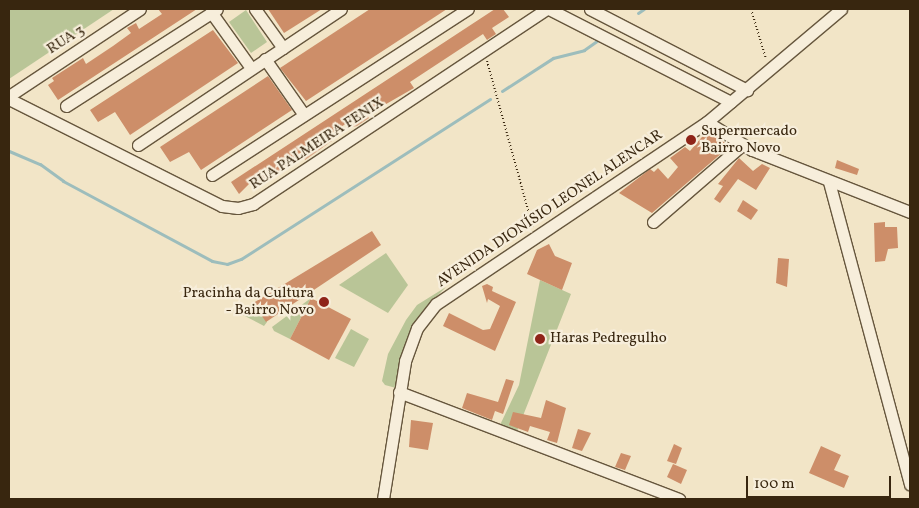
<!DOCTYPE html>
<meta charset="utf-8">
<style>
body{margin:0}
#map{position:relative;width:919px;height:508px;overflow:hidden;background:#f2e5c7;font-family:Vollkorn,serif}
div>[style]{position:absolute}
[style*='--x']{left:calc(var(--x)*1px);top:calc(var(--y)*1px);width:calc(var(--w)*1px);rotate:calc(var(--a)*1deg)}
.green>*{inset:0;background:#b9c597}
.stream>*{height:3px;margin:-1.5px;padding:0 1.5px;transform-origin:1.5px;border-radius:1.5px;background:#9dbdbc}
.building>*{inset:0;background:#cd8e69}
.path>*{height:2px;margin-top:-1px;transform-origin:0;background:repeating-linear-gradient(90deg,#38260f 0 1px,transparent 0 3.5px)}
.roads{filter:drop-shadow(1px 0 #66563d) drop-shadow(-1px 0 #66563d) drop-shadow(0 1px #66563d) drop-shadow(0 -1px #66563d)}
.minor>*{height:11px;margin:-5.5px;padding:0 5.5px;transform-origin:5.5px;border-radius:5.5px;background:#f7eedb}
.dots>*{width:14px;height:14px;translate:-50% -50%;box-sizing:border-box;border:2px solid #f7eedb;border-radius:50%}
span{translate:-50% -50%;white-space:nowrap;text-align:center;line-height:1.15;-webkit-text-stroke:4.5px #f7eedb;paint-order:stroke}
.street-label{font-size:15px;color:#38260f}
.poi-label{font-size:15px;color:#38260f}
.left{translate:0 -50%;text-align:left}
.right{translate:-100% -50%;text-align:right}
.frame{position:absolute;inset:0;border:10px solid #38260f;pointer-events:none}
.scale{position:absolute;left:746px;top:476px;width:145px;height:22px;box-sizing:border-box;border:2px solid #38260f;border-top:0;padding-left:6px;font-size:15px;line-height:18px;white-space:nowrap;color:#38260f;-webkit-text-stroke:4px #f7eedb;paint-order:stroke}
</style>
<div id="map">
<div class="green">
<div style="clip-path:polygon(9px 9px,114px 9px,9px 79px)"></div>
<div style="clip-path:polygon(246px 10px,267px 42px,251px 53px,229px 22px)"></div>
<div style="clip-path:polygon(386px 253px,408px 285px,388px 313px,339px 285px)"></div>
<div style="clip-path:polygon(540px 280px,571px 294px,517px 431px,500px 425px,519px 385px)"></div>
<div style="clip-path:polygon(446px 287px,432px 301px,402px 355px,396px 388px,385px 385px,382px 381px,388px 354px,406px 320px,417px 305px)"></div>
<div style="clip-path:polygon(311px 298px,290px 339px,274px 331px,272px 327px)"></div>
<div style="clip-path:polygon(253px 303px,267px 322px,264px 326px,243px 315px,242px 311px)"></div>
<div style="clip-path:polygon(351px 329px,369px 339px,354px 367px,335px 358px)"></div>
</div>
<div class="stream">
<div style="--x:638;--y:13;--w:7;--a:-34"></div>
<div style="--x:502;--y:91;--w:61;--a:-32.9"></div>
<div style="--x:553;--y:58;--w:32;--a:-14"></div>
<div style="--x:584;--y:50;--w:16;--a:-35"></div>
<div style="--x:9;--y:151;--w:34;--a:23"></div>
<div style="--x:40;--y:164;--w:29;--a:36"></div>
<div style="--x:63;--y:181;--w:169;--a:28.2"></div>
<div style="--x:212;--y:261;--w:15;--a:11"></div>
<div style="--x:227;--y:264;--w:15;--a:-20"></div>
<div style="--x:241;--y:259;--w:296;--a:-32.7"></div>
</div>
<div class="building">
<div style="clip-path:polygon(158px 9px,197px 9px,58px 100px,48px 85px,54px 81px,52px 78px,83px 58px,86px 64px,113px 46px,131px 33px,127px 28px,136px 23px,139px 29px,162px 14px)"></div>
<div style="clip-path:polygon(268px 9px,322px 9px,284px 33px)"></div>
<div style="clip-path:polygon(370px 9px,447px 9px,306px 101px,280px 68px)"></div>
<div style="clip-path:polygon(495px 9px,503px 9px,509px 17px,492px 28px,496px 34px,487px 40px,483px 34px,410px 82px,414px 88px,367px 115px,369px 118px,357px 126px,349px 128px,347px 123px,330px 134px,332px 141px,305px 160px,301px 153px,276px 175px,257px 185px,250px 183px,239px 194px,231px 182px)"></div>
<div style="clip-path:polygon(213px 30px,238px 63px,130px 135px,115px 112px,98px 122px,90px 110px)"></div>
<div style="clip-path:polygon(268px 76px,292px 110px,201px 170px,189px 152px,170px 162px,160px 147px)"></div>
<div style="clip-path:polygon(707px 131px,730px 146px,652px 213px,619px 193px,650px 169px,654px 172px,658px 168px,668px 179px,678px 167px,670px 158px,685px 147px,690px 151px)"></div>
<div style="clip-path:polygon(739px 158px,753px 171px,762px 164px,770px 168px,756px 190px,738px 179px,720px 203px,714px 199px,723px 186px,718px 184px)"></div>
<div style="clip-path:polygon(837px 160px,859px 169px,857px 175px,835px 168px)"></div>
<div style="clip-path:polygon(743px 200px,758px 210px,751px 220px,737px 211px)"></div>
<div style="clip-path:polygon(885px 222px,885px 227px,897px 227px,898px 248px,888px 249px,885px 261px,875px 262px,874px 223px)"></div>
<div style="clip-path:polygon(372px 231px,381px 245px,266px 322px,253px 303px)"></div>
<div style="clip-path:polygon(549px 244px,555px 256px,572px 263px,562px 290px,527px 274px,537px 250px)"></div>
<div style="clip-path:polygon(778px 258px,789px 259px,787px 287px,776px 283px)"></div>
<div style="clip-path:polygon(487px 284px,493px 287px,492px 291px,516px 302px,495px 351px,443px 326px,449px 313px,483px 330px,490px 329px,500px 306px,488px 299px,487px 303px,482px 286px)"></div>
<div style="clip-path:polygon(311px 298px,351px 319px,329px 360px,290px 339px)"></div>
<div style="clip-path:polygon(506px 379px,514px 381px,503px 414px,495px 411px,492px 420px,462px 408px,467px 393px,498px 402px)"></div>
<div style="clip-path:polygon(546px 400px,566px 408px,557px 443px,547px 440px,550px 432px,530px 426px,528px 432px,509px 425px,513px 412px,541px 418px)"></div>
<div style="clip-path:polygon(411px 420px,433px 423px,428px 450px,409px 447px)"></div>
<div style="clip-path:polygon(578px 429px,591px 433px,582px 451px,572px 448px)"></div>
<div style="clip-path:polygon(674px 444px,682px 448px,676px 464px,667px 461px)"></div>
<div style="clip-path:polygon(821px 446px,841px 455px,834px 470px,849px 476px,844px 488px,809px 473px)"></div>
<div style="clip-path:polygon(621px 453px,631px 456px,625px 470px,615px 467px)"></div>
<div style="clip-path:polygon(673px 464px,687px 470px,681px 484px,667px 477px)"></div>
</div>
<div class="path">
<div style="--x:751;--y:9;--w:52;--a:73.3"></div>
<div style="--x:487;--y:61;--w:173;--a:74.6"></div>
</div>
<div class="roads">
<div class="minor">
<div style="--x:255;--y:9;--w:48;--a:54.3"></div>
<div style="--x:549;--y:9;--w:204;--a:27.1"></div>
<div style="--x:590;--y:9;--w:177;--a:27.3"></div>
<div style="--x:211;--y:12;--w:69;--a:54.5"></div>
<div style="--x:265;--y:59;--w:68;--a:55.1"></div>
<div style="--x:9;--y:96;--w:157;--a:-33.6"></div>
<div style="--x:9;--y:99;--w:238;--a:26.7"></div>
<div style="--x:222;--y:206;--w:16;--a:7"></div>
<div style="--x:238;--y:208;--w:16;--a:-15"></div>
<div style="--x:253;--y:204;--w:353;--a:-33.6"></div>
<div style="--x:66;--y:106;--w:179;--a:-32.7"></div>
<div style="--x:707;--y:122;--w:53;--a:31.9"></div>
<div style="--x:752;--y:150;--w:170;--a:21.4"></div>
<div style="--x:138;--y:145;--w:244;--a:-33.8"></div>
<div style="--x:212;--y:175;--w:305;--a:-33"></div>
<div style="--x:829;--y:182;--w:313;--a:75"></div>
<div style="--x:653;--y:222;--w:118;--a:-40.9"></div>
<div style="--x:399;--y:392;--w:300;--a:20.9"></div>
<div style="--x:383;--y:499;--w:140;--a:-80.9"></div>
<div style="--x:405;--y:361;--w:35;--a:-70"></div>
<div style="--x:417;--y:328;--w:31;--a:-52"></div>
<div style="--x:436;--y:304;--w:326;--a:-33.9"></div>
<div style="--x:707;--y:122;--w:175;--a:-40.1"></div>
</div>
</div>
<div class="dots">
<div style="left:691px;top:140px;background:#8f2418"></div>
<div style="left:324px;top:302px;background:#8f2418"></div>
<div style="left:540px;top:339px;background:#8f2418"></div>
</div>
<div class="street-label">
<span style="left:66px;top:40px;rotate:-33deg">RUA 3</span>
<span style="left:317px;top:144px;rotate:-33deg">RUA PALMEIRA FENIX</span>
<span style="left:550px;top:209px;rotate:-34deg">AVENIDA DIONÍSIO LEONEL ALENCAR</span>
</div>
<div class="poi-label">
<span class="left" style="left:701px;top:140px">Supermercado<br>Bairro Novo</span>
<span class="right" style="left:314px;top:302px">Pracinha da Cultura<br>- Bairro Novo</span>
<span class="left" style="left:550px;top:339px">Haras Pedregulho</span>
</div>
<div class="frame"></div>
<div class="scale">100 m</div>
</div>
